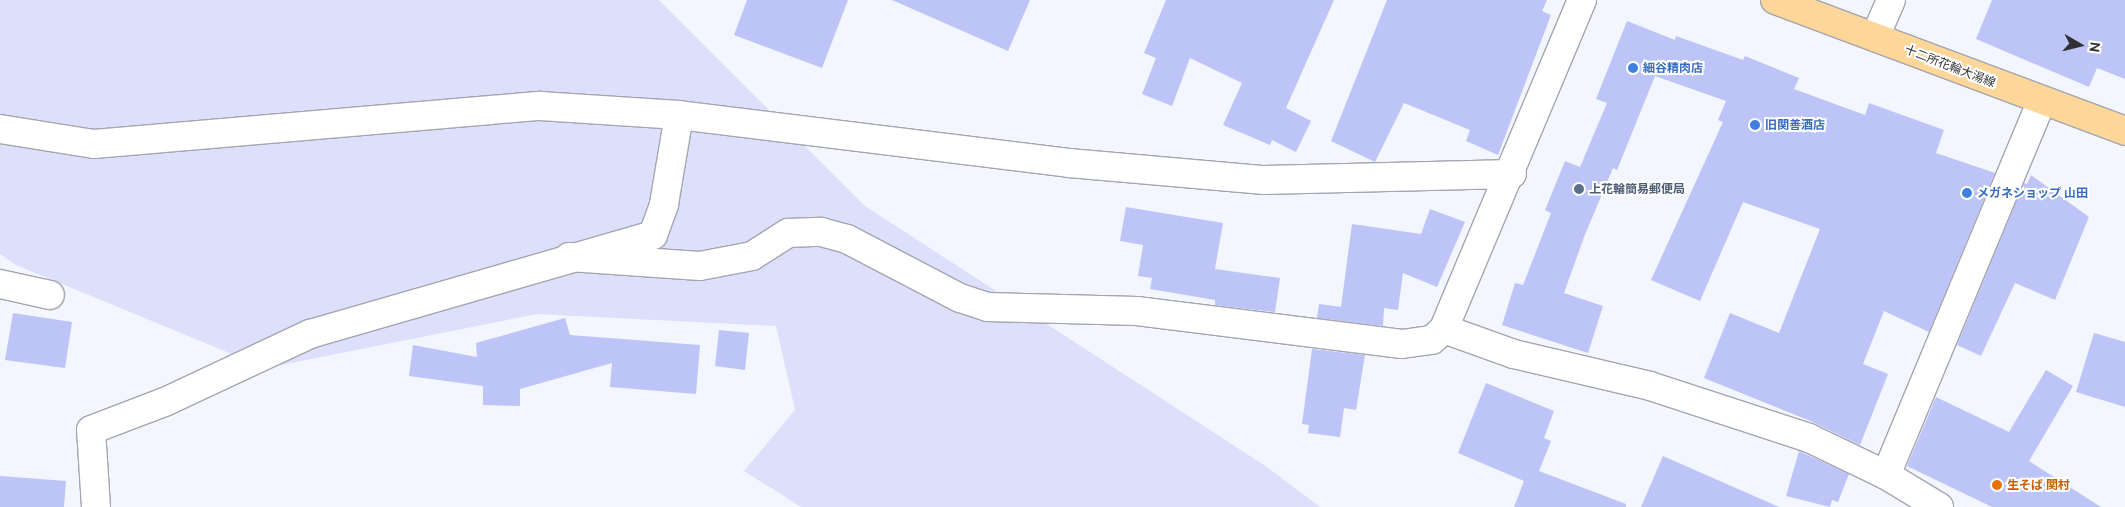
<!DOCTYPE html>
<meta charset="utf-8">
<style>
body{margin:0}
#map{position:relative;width:2125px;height:507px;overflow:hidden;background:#f4f6ff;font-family:Ubuntu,"Noto Sans JP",sans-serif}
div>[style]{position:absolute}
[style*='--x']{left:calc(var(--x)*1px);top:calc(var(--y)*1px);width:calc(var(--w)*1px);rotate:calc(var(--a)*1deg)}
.green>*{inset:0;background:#dce0fa}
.building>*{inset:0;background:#bdc4f7}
.roads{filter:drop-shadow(1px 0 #a4a5b0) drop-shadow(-1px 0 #a4a5b0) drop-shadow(0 1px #a4a5b0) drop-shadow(0 -1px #a4a5b0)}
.minor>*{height:28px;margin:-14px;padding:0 14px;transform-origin:14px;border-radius:14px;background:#fff}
.major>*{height:28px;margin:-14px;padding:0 14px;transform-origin:14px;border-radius:14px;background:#fdd69a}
.dots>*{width:14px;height:14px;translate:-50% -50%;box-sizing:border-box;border:2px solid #fff;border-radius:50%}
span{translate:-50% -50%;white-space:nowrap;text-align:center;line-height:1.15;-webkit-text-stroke:4px #fff;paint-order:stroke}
.street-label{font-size:12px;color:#303135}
.shop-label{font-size:12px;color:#366cbe;font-weight:700}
.left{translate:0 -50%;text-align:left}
.service-label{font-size:12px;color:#4e5e75;font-weight:700}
.food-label{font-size:12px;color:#c56008;font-weight:700}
.north{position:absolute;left:2055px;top:20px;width:50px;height:50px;-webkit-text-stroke:4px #fff;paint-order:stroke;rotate:98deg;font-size:14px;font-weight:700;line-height:20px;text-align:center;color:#303135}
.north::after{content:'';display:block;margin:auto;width:18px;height:22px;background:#303135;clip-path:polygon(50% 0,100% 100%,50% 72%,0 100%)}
</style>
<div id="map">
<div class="green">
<div style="clip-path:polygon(0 0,659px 0,865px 206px,1267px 467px,1320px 507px,801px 507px,744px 471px,795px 410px,776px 326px,537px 314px,266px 368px,16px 265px,0 254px)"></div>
</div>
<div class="building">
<div style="clip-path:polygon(747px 0,848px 0,822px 68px,734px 35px)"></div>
<div style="clip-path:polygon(892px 0,1030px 0,1008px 51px)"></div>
<div style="clip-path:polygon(1166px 0,1334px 0,1286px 108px,1311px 121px,1296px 152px,1272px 140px,1270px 145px,1223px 125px,1242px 83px,1190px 58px,1172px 106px,1142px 94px,1156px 58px,1144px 53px)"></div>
<div style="clip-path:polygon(1387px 0,1547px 0,1542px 11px,1551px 15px,1498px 155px,1466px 141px,1470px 130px,1404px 103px,1375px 162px,1331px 141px)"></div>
<div style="clip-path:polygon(1992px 0,2125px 0,2125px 79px,2097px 68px,2089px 87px,1976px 39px)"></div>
<div style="clip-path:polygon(1627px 21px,1675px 40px,1676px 36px,1743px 60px,1745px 56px,1799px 78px,1794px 89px,1865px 115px,1869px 103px,1944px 130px,1936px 153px,1995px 173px,1929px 332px,1884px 311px,1863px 364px,1888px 374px,1860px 445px,1808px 420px,1704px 378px,1730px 313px,1779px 333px,1820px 229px,1743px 202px,1700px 301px,1651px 280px,1723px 122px,1718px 120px,1726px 101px,1655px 76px,1617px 170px,1613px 168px,1584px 237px,1564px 293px,1603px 306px,1588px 353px,1502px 325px,1515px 283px,1523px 285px,1551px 213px,1545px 210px,1565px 161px,1580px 167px,1607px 103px,1596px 99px)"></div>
<div style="clip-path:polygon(2031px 175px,2089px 217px,2055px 300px,2015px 283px,1981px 356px,1957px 345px,2024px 183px,2027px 184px)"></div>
<div style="clip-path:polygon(1126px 207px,1223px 223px,1215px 269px,1280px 278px,1275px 312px,1215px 305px,1215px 300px,1150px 289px,1152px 278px,1138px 276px,1143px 245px,1120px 241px)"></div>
<div style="clip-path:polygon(1430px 209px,1465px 222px,1437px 287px,1403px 273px,1398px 310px,1384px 308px,1383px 326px,1317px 318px,1319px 304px,1341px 307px,1352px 224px,1421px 234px)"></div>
<div style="clip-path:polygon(13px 313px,72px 322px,65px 368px,5px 360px)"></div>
<div style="clip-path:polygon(565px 318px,570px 335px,700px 345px,696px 394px,610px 387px,612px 363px,520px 389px,520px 406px,483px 405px,483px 386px,409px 376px,413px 345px,477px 357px,476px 343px)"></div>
<div style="clip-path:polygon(719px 330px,749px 333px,745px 370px,715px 366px)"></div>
<div style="clip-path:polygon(2094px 333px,2125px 342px,2125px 407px,2076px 392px)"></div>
<div style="clip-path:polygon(1312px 349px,1365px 355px,1356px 410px,1344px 408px,1340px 437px,1308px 433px,1309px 425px,1302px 424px)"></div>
<div style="clip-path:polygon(2046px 370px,2073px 386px,2029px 461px,2101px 507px,1992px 507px,1907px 466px,1936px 397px,2009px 432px)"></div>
<div style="clip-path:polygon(1486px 383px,1554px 411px,1544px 438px,1551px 441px,1539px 471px,1626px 504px,1626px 507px,1514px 507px,1524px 481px,1458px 453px)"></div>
<div style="clip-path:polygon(1799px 451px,1849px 474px,1838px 502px,1832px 500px,1830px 507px,1786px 496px)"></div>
<div style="clip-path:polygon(1663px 456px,1779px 507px,1641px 507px)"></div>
<div style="clip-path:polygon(0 476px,66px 481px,64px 507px,0 507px)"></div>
</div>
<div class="roads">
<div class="minor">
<div style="--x:1582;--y:0;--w:357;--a:112.8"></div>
<div style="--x:1444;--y:329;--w:74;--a:19.7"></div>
<div style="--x:1514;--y:354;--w:140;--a:13.2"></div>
<div style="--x:1650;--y:386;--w:167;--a:18.1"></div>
<div style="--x:1809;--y:438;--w:85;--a:25.7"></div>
<div style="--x:1886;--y:475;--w:62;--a:31.1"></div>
<div style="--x:1875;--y:37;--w:40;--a:-66.6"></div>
<div style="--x:0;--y:129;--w:95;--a:9.1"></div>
<div style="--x:94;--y:144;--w:448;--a:-4.9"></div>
<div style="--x:540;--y:106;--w:139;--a:3.7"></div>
<div style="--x:679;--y:115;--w:393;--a:7"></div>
<div style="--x:1069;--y:163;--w:196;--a:5"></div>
<div style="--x:1264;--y:180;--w:248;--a:-1.4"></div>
<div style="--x:569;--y:257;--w:131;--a:3.9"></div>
<div style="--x:700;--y:266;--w:53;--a:-10.9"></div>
<div style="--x:752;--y:256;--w:43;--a:-32.6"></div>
<div style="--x:788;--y:233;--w:33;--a:-2"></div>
<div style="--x:821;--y:232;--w:27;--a:15"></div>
<div style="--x:847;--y:239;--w:127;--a:27.6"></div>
<div style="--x:960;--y:298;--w:29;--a:18"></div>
<div style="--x:988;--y:307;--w:149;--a:1.5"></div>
<div style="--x:1137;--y:311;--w:267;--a:7.1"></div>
<div style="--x:1402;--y:344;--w:30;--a:-8"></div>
<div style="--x:1432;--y:340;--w:16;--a:-43"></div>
<div style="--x:0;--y:284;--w:51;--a:12.4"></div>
<div style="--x:1886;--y:475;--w:406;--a:-67.4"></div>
<div style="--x:96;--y:507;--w:77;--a:-93.7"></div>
<div style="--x:91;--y:430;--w:81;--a:-20.9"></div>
<div style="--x:167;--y:401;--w:158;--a:-25.1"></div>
<div style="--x:310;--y:334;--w:357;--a:-16.1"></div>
<div style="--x:653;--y:235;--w:33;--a:-70"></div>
<div style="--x:664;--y:204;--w:90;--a:-80.4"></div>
</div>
<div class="major">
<div style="--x:1775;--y:0;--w:374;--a:20.5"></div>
</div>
</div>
<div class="dots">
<div style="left:1633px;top:68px;background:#3f7fe0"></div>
<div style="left:1755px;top:125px;background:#3f7fe0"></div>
<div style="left:1579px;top:189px;background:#5c6f8a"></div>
<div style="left:1967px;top:193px;background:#3f7fe0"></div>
<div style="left:1997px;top:485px;background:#e8710a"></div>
</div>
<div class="street-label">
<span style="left:1950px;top:66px;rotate:21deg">十二所花輪大湯線</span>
</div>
<div class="shop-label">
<span class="left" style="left:1643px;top:68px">細谷精肉店</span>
<span class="left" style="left:1765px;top:125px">旧関善酒店</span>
<span class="left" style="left:1977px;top:193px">メガネショップ 山田</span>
</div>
<div class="service-label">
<span class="left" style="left:1589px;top:189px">上花輪簡易郵便局</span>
</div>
<div class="food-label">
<span class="left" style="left:2007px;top:485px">生そば 関村</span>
</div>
<div class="north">N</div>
</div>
